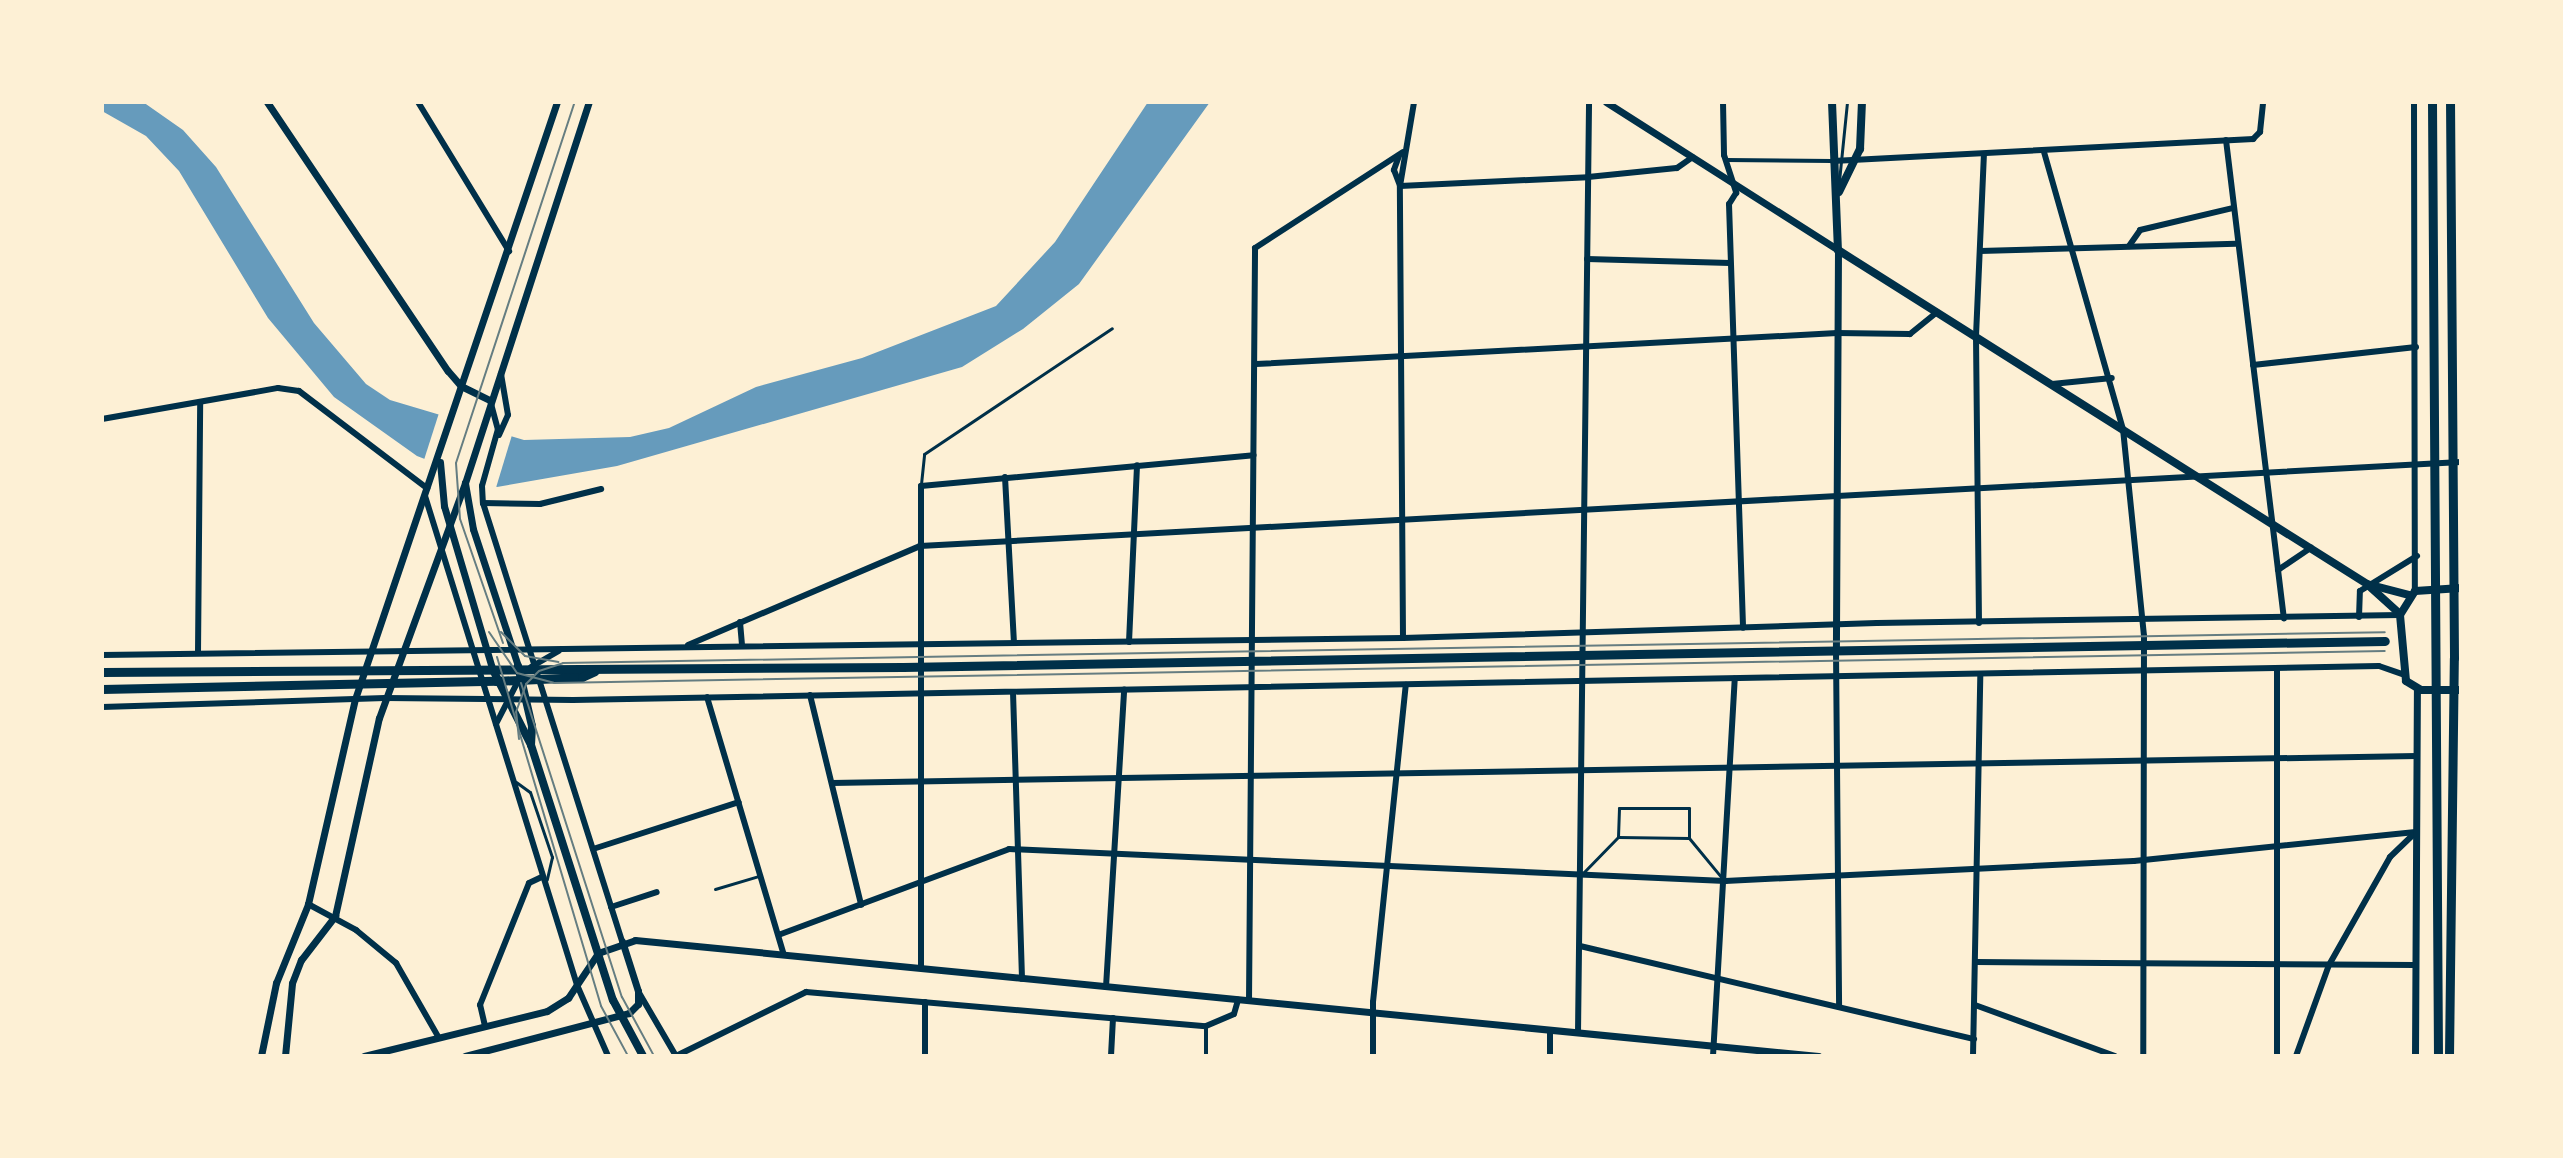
<!DOCTYPE html>
<style>
body{margin:0}
#map{position:relative;width:2563px;height:1158px;overflow:hidden;background:#fdf0d5;font-family:"Work Sans",sans-serif}
div>[style]{position:absolute}
[style*='--x']{left:calc(var(--x)*1px);top:calc(var(--y)*1px);width:calc(var(--w)*1px);rotate:calc(var(--a)*1deg)}
.water>*{inset:0;background:#669bbc}
.pier>*{inset:0;background:#fdf0d5}
.service>*{height:3px;margin:-1.5px;padding:0 1.5px;transform-origin:1.5px;border-radius:1.5px;background:#003049}
.pedestrian>*{height:4px;margin:-2px;padding:0 2px;transform-origin:2px;border-radius:2px;background:#003049}
.minor>*{height:6px;margin:-3px;padding:0 3px;transform-origin:3px;border-radius:3px;background:#003049}
.tertiary>*{height:7px;margin:-3.5px;padding:0 3.5px;transform-origin:3.5px;border-radius:3.5px;background:#003049}
.secondary>*{height:8px;margin:-4px;padding:0 4px;transform-origin:4px;border-radius:4px;background:#003049}
.primary>*{height:9px;margin:-4.5px;padding:0 4.5px;transform-origin:4.5px;border-radius:4.5px;background:#003049}
.tram>*{height:2px;margin:-1px;padding:0 1px;transform-origin:1px;border-radius:1px;background:#657d81}
span{translate:-50% -50%;white-space:nowrap;text-align:center;line-height:1.15;-webkit-text-stroke:6px #fdf0d5;paint-order:stroke}
.frame{position:absolute;inset:0;border:104px solid #fdf0d5;pointer-events:none}
</style>
<div id="map">
<div class="water">
<div style="clip-path:polygon(102px 102px,143px 102px,183px 130px,216px 167px,314px 323px,366px 384px,390px 400px,524px 440px,630px 437px,669px 428px,756px 387px,862px 358px,996px 306px,1055px 242px,1148px 102px,1210px 102px,1079px 284px,1023px 329px,962px 367px,617px 466px,497px 487px,417px 456px,334px 397px,268px 318px,179px 171px,146px 136px,102px 111px)"></div>
</div>
<div class="pier">
<div style="clip-path:polygon(439px 413px,512px 435px,495px 491px,423px 463px)"></div>
</div>
<div class="service">
<div style="--x:1839;--y:181;--w:79;--a:-84.2"></div>
<div style="--x:921;--y:484;--w:30;--a:-84"></div>
<div style="--x:924;--y:454;--w:226;--a:-33.8"></div>
<div style="--x:516;--y:782;--w:17;--a:36"></div>
<div style="--x:530;--y:792;--w:69;--a:71.3"></div>
<div style="--x:552;--y:857;--w:23;--a:103"></div>
<div style="--x:1689;--y:838;--w:71;--a:-179.2"></div>
<div style="--x:1618;--y:837;--w:29;--a:-88"></div>
<div style="--x:1619;--y:808;--w:70;--a:0"></div>
<div style="--x:1689;--y:808;--w:30;--a:90"></div>
<div style="--x:1689;--y:838;--w:52;--a:50.5"></div>
<div style="--x:1582;--y:874;--w:52;--a:-45.8"></div>
<div style="--x:715;--y:889;--w:46;--a:-16.5"></div>
</div>
<div class="pedestrian">
<div style="--x:1726;--y:160;--w:106;--a:0.5"></div>
<div style="--x:1206;--y:1056;--w:30;--a:-90"></div>
</div>
<div class="minor">
<div style="--x:418;--y:102;--w:175;--a:58.6"></div>
<div style="--x:1723;--y:102;--w:53;--a:88.9"></div>
<div style="--x:1724;--y:155;--w:40;--a:72"></div>
<div style="--x:1736;--y:193;--w:13;--a:122"></div>
<div style="--x:1729;--y:204;--w:424;--a:88.1"></div>
<div style="--x:2414;--y:102;--w:489;--a:89.9"></div>
<div style="--x:2226;--y:140;--w:482;--a:83.1"></div>
<div style="--x:2044;--y:152;--w:288;--a:74.1"></div>
<div style="--x:2123;--y:429;--w:208;--a:84.2"></div>
<div style="--x:2144;--y:636;--w:420;--a:90.1"></div>
<div style="--x:1399;--y:156;--w:15;--a:110"></div>
<div style="--x:1394;--y:170;--w:17;--a:69"></div>
<div style="--x:1833;--y:161;--w:421;--a:-3"></div>
<div style="--x:2253;--y:139;--w:10;--a:-45"></div>
<div style="--x:2260;--y:132;--w:30;--a:-84"></div>
<div style="--x:1400;--y:186;--w:188;--a:-2.7"></div>
<div style="--x:1588;--y:177;--w:89;--a:-5.8"></div>
<div style="--x:1677;--y:168;--w:19;--a:-35"></div>
<div style="--x:2129;--y:246;--w:19;--a:-55"></div>
<div style="--x:2140;--y:230;--w:96;--a:-13.3"></div>
<div style="--x:1980;--y:251;--w:256;--a:-1.6"></div>
<div style="--x:1587;--y:259;--w:143;--a:1.6"></div>
<div style="--x:1256;--y:364;--w:582;--a:-3.05"></div>
<div style="--x:1837;--y:333;--w:73;--a:0.8"></div>
<div style="--x:1910;--y:334;--w:35;--a:-39"></div>
<div style="--x:2253;--y:365;--w:164;--a:-6.3"></div>
<div style="--x:2052;--y:384;--w:60;--a:-5.7"></div>
<div style="--x:490;--y:400;--w:30;--a:75"></div>
<div style="--x:498;--y:429;--w:59;--a:105.7"></div>
<div style="--x:482;--y:486;--w:17;--a:87"></div>
<div style="--x:483;--y:503;--w:460;--a:72.4"></div>
<div style="--x:102;--y:419;--w:179;--a:-10"></div>
<div style="--x:278;--y:388;--w:21;--a:8"></div>
<div style="--x:299;--y:391;--w:161;--a:37.2"></div>
<div style="--x:499;--y:435;--w:22;--a:-66"></div>
<div style="--x:508;--y:415;--w:42;--a:-99.7"></div>
<div style="--x:1005;--y:477;--w:164;--a:86.9"></div>
<div style="--x:425;--y:496;--w:512;--a:72.73"></div>
<div style="--x:577;--y:985;--w:77;--a:66.4"></div>
<div style="--x:483;--y:503;--w:57;--a:1"></div>
<div style="--x:540;--y:504;--w:63;--a:-13.8"></div>
<div style="--x:2278;--y:570;--w:40;--a:-34"></div>
<div style="--x:2359;--y:617;--w:26;--a:-88"></div>
<div style="--x:2360;--y:591;--w:67;--a:-31.6"></div>
<div style="--x:740;--y:622;--w:24;--a:85"></div>
<div style="--x:1979;--y:623;--w:287;--a:-90.6"></div>
<div style="--x:1976;--y:336;--w:181;--a:-87.5"></div>
<div style="--x:1403;--y:638;--w:452;--a:-90.4"></div>
<div style="--x:1400;--y:186;--w:85;--a:-80.5"></div>
<div style="--x:1129;--y:642;--w:177;--a:-87.4"></div>
<div style="--x:688;--y:645;--w:252;--a:-23.1"></div>
<div style="--x:920;--y:546;--w:1543;--a:-3.12"></div>
<div style="--x:1836;--y:651;--w:356;--a:89.5"></div>
<div style="--x:198;--y:653;--w:251;--a:-89.5"></div>
<div style="--x:102;--y:655;--w:1301;--a:-0.75"></div>
<div style="--x:1403;--y:638;--w:474;--a:-1.8"></div>
<div style="--x:1877;--y:623;--w:523;--a:-0.88"></div>
<div style="--x:531;--y:667;--w:32;--a:-30"></div>
<div style="--x:1013;--y:692;--w:287;--a:88.2"></div>
<div style="--x:810;--y:695;--w:216;--a:76.3"></div>
<div style="--x:707;--y:697;--w:269;--a:73.4"></div>
<div style="--x:102;--y:707;--w:283;--a:-1.8"></div>
<div style="--x:385;--y:698;--w:188;--a:0.6"></div>
<div style="--x:573;--y:700;--w:1806;--a:-1.08"></div>
<div style="--x:2379;--y:666;--w:24;--a:19"></div>
<div style="--x:496;--y:724;--w:48;--a:-62.9"></div>
<div style="--x:832;--y:783;--w:1585;--a:-0.98"></div>
<div style="--x:593;--y:849;--w:153;--a:-17.8"></div>
<div style="--x:308;--y:904;--w:55;--a:28.4"></div>
<div style="--x:356;--y:930;--w:52;--a:39.5"></div>
<div style="--x:396;--y:963;--w:86;--a:60.2"></div>
<div style="--x:611;--y:907;--w:48;--a:-18.1"></div>
<div style="--x:781;--y:934;--w:243;--a:-20.4"></div>
<div style="--x:1009;--y:849;--w:717;--a:2.56"></div>
<div style="--x:1725;--y:881;--w:409;--a:-2.8"></div>
<div style="--x:2134;--y:861;--w:283;--a:-5.9"></div>
<div style="--x:1580;--y:946;--w:405;--a:13.3"></div>
<div style="--x:1976;--y:962;--w:439;--a:0.4"></div>
<div style="--x:921;--y:968;--w:482;--a:-90"></div>
<div style="--x:921;--y:486;--w:334;--a:-5.3"></div>
<div style="--x:1106;--y:987;--w:298;--a:-86.5"></div>
<div style="--x:638;--y:991;--w:75;--a:59.7"></div>
<div style="--x:1249;--y:1001;--w:753;--a:-89.54"></div>
<div style="--x:1255;--y:248;--w:176;--a:-33"></div>
<div style="--x:1975;--y:1005;--w:149;--a:20"></div>
<div style="--x:485;--y:1026;--w:22;--a:-103"></div>
<div style="--x:480;--y:1005;--w:131;--a:-68.1"></div>
<div style="--x:529;--y:883;--w:14;--a:-25"></div>
<div style="--x:1578;--y:1033;--w:931;--a:-89.32"></div>
<div style="--x:676;--y:1056;--w:145;--a:-26.2"></div>
<div style="--x:806;--y:992;--w:401;--a:4.9"></div>
<div style="--x:1206;--y:1026;--w:30;--a:-23"></div>
<div style="--x:1234;--y:1014;--w:15;--a:-74"></div>
<div style="--x:925;--y:1056;--w:54;--a:-90"></div>
<div style="--x:1111;--y:1056;--w:38;--a:-87"></div>
<div style="--x:1373;--y:1056;--w:54;--a:-90"></div>
<div style="--x:1373;--y:1002;--w:319;--a:-84.1"></div>
<div style="--x:1550;--y:1056;--w:25;--a:-90"></div>
<div style="--x:1713;--y:1056;--w:378;--a:-86.7"></div>
<div style="--x:1973;--y:1056;--w:381;--a:-88.9"></div>
<div style="--x:2277;--y:1056;--w:387;--a:-90"></div>
<div style="--x:2296;--y:1056;--w:97;--a:-70.1"></div>
<div style="--x:2329;--y:965;--w:124;--a:-60.5"></div>
<div style="--x:2390;--y:857;--w:36;--a:-44"></div>
</div>
<div class="tertiary">
<div style="--x:267;--y:102;--w:324;--a:56.1"></div>
<div style="--x:448;--y:371;--w:20;--a:49"></div>
<div style="--x:461;--y:386;--w:32;--a:26"></div>
<div style="--x:1606;--y:102;--w:275;--a:32.5"></div>
<div style="--x:1838;--y:250;--w:401;--a:90.3"></div>
<div style="--x:440;--y:462;--w:44;--a:84.8"></div>
<div style="--x:444;--y:506;--w:169;--a:73.5"></div>
<div style="--x:518;--y:666;--w:144;--a:-108.2"></div>
<div style="--x:473;--y:529;--w:47;--a:-99.9"></div>
<div style="--x:465;--y:483;--w:401;--a:-72"></div>
<div style="--x:261;--y:1056;--w:75;--a:-78.4"></div>
<div style="--x:276;--y:983;--w:85;--a:-67.9"></div>
<div style="--x:308;--y:904;--w:210;--a:-77.1"></div>
<div style="--x:355;--y:699;--w:630;--a:-71.31"></div>
<div style="--x:285;--y:1056;--w:73;--a:-84.5"></div>
<div style="--x:292;--y:983;--w:25;--a:-69"></div>
<div style="--x:301;--y:960;--w:56;--a:-52.3"></div>
<div style="--x:335;--y:916;--w:203;--a:-77.5"></div>
<div style="--x:379;--y:718;--w:250;--a:-69.9"></div>
<div style="--x:364;--y:1056;--w:188;--a:-13.8"></div>
<div style="--x:547;--y:1011;--w:25;--a:-32"></div>
<div style="--x:568;--y:998;--w:54;--a:-56.3"></div>
<div style="--x:598;--y:953;--w:39;--a:-19"></div>
<div style="--x:635;--y:940;--w:1189;--a:5.6"></div>
<div style="--x:465;--y:1056;--w:170;--a:-14.7"></div>
<div style="--x:629;--y:1013;--w:13;--a:-45"></div>
<div style="--x:638;--y:1004;--w:13;--a:-90"></div>
<div style="--x:638;--y:991;--w:52;--a:-107.7"></div>
<div style="--x:2415;--y:1056;--w:367;--a:-89.7"></div>
</div>
<div class="secondary">
<div style="--x:1832;--y:102;--w:148;--a:87.7"></div>
<div style="--x:1838;--y:250;--w:626;--a:32.27"></div>
<div style="--x:2367;--y:584;--w:43;--a:14.7"></div>
<div style="--x:1839;--y:192;--w:48;--a:-64"></div>
<div style="--x:1860;--y:149;--w:47;--a:-87.6"></div>
<div style="--x:2368;--y:585;--w:43;--a:42.2"></div>
<div style="--x:2461;--y:588;--w:46;--a:176.3"></div>
<div style="--x:2415;--y:591;--w:28;--a:122"></div>
<div style="--x:2400;--y:615;--w:66;--a:84.8"></div>
<div style="--x:2406;--y:681;--w:17;--a:31"></div>
<div style="--x:2421;--y:690;--w:40;--a:0"></div>
<div style="--x:518;--y:666;--w:62;--a:76.9"></div>
<div style="--x:532;--y:726;--w:19;--a:93"></div>
<div style="--x:492;--y:668;--w:86;--a:63.1"></div>
<div style="--x:531;--y:745;--w:268;--a:72.2"></div>
<div style="--x:613;--y:1000;--w:64;--a:61.8"></div>
</div>
<div class="primary">
<div style="--x:2432;--y:102;--w:954;--a:89.64"></div>
<div style="--x:102;--y:672;--w:801;--a:-0.36"></div>
<div style="--x:903;--y:667;--w:1482;--a:-1.01"></div>
<div style="--x:102;--y:689;--w:394;--a:-1.2"></div>
<div style="--x:496;--y:681;--w:86;--a:-2.7"></div>
<div style="--x:582;--y:677;--w:14;--a:-25"></div>
<div style="--x:2449;--y:1056;--w:398;--a:-89.3"></div>
<div style="--x:2454;--y:658;--w:556;--a:-90.41"></div>
</div>
<div class="tram">
<div style="--x:489;--y:632;--w:50;--a:55.7"></div>
<div style="--x:517;--y:673;--w:38;--a:15"></div>
<div style="--x:554;--y:683;--w:1831;--a:-1"></div>
<div style="--x:501;--y:632;--w:34;--a:45"></div>
<div style="--x:525;--y:656;--w:34;--a:10"></div>
<div style="--x:503;--y:643;--w:131;--a:-109.1"></div>
<div style="--x:460;--y:519;--w:56;--a:-94.1"></div>
<div style="--x:456;--y:463;--w:380;--a:-71.8"></div>
<div style="--x:497;--y:657;--w:364;--a:73.4"></div>
<div style="--x:601;--y:1006;--w:57;--a:61.6"></div>
<div style="--x:521;--y:683;--w:330;--a:72.2"></div>
<div style="--x:622;--y:997;--w:67;--a:61.5"></div>
<div style="--x:519;--y:739;--w:27;--a:-96"></div>
<div style="--x:516;--y:712;--w:30;--a:-70"></div>
<div style="--x:526;--y:684;--w:18;--a:-45"></div>
<div style="--x:539;--y:671;--w:25;--a:-18"></div>
<div style="--x:563;--y:663;--w:1822;--a:-0.97"></div>
</div>
<div class="frame"></div>
</div>
